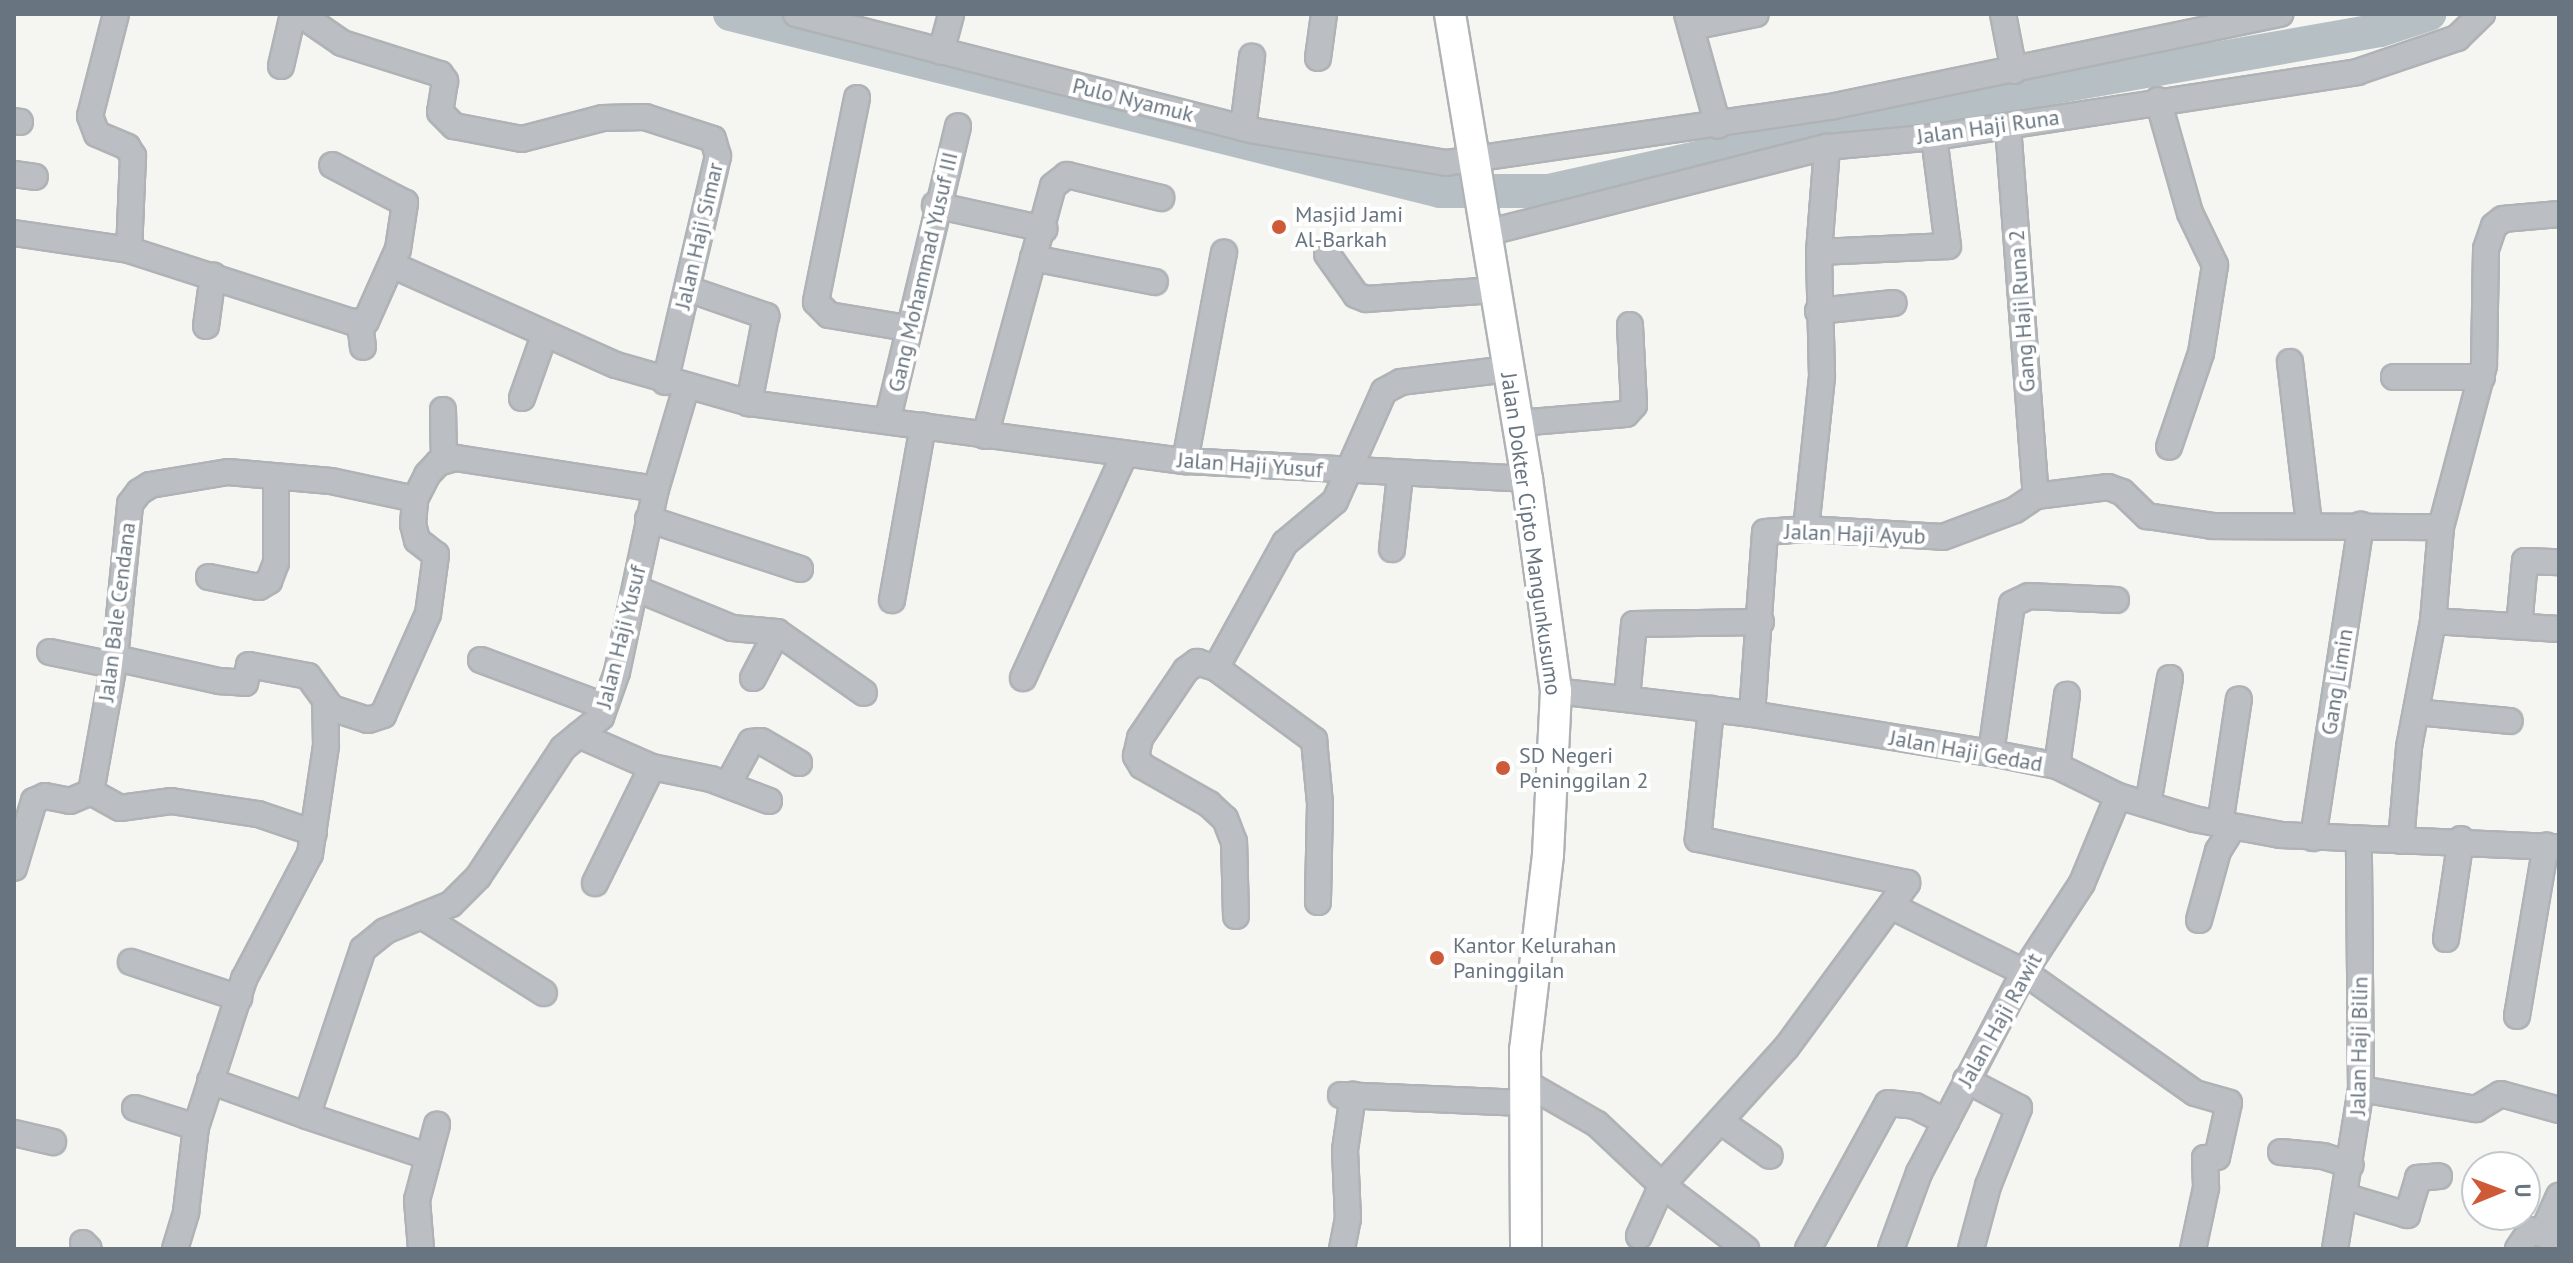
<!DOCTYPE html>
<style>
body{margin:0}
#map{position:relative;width:2573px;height:1263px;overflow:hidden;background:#f5f5f2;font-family:"PT Sans",sans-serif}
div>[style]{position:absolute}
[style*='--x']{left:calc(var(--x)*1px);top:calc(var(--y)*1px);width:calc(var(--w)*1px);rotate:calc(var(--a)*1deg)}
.river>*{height:34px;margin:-17px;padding:0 17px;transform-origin:17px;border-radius:17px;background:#b6c0c4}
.roads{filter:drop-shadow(2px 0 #afb3b6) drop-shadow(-2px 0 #afb3b6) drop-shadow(0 2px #afb3b6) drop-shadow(0 -2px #afb3b6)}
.minor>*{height:24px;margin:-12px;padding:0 12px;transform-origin:12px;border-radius:12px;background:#bbbec2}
.major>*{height:30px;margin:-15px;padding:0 15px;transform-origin:15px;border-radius:15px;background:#fff}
.dots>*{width:22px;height:22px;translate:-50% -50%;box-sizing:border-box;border:4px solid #fff;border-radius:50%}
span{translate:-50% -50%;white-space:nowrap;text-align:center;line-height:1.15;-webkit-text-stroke:8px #fff;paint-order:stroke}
.street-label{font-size:22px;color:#687580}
.poi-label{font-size:22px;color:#687580}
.left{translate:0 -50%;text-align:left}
.frame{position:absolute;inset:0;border:16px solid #687580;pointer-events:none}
.north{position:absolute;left:2461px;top:1151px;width:80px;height:80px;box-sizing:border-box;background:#fff;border:2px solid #c3c8cc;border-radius:50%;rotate:89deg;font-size:22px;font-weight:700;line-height:32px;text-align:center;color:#687580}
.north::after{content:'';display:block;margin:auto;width:28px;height:36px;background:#cf5a38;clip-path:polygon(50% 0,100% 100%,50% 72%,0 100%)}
</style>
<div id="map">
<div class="river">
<div style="--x:730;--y:14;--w:732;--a:14"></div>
<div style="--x:1440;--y:191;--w:108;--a:0"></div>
<div style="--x:1548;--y:191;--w:338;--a:-12.5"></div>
<div style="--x:1878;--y:118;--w:510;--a:-9.94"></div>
<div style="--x:2380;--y:30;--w:52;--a:-18.1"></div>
</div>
<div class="roads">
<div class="minor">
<div style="--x:116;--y:14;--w:105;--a:104.3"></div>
<div style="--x:90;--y:116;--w:19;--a:69"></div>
<div style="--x:97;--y:134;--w:33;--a:23"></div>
<div style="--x:127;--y:147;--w:11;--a:56"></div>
<div style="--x:133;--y:156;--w:94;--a:92.4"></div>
<div style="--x:300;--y:14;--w:51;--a:34.6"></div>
<div style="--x:342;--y:43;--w:103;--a:17.6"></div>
<div style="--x:440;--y:74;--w:9;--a:54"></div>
<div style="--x:445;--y:81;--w:31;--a:99"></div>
<div style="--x:440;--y:112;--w:20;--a:45"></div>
<div style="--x:454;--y:126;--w:69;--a:10.8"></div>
<div style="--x:522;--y:139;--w:84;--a:-14.5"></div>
<div style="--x:603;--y:118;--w:42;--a:-1.4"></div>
<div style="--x:645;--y:117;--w:71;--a:17.9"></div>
<div style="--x:713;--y:139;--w:18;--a:74"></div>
<div style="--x:718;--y:156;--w:232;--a:103.2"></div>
<div style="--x:796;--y:14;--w:474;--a:14.3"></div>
<div style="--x:1255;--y:131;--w:194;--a:9.5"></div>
<div style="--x:1446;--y:163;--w:388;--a:-8.3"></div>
<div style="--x:1830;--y:107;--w:460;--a:-11.7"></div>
<div style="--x:1687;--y:14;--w:116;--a:74.5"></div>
<div style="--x:2003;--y:14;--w:58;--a:79.1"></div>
<div style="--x:1692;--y:27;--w:65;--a:-11.5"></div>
<div style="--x:941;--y:52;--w:39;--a:-75"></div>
<div style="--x:1318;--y:58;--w:44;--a:-82.2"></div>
<div style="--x:281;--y:66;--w:53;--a:-77"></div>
<div style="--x:857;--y:98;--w:208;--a:101.4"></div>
<div style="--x:816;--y:302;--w:18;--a:45"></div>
<div style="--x:829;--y:315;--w:79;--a:9.5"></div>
<div style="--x:2158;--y:100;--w:117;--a:74.2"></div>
<div style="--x:2190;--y:213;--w:58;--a:64.3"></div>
<div style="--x:2215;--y:265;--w:89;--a:99"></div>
<div style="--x:2201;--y:353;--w:99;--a:108.8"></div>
<div style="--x:14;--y:121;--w:6;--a:9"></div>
<div style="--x:2008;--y:126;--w:371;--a:85.7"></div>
<div style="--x:1243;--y:128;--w:72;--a:-82.8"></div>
<div style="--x:14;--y:174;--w:21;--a:8"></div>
<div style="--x:935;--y:205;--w:112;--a:12.4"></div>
<div style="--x:14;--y:233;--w:116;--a:8.4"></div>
<div style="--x:129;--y:250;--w:234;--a:17.9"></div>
<div style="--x:352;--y:322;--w:14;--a:-4"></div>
<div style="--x:366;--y:321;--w:79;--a:-66"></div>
<div style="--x:398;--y:249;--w:47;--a:-81.3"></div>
<div style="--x:405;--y:203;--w:82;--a:-152.5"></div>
<div style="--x:1486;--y:233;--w:352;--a:-14.2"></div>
<div style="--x:1827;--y:147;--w:107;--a:-5.3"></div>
<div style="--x:1934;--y:137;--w:428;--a:-8.7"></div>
<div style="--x:2357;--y:72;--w:106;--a:-18.8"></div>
<div style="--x:2457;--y:38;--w:35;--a:-44"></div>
<div style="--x:1819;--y:252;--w:129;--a:-2.7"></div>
<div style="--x:1948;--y:246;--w:110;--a:-97.3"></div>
<div style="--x:1327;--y:254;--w:50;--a:54.7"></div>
<div style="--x:1356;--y:295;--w:11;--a:22"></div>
<div style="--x:1366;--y:299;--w:129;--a:-4"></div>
<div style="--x:1033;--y:258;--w:124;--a:11.1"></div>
<div style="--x:392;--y:265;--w:245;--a:24.1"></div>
<div style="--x:616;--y:365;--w:138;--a:15.9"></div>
<div style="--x:749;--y:403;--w:440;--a:7.6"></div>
<div style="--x:1185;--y:461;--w:342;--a:3"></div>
<div style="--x:688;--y:289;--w:83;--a:19.1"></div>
<div style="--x:766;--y:316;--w:89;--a:101.1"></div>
<div style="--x:1818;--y:311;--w:76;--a:-6"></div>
<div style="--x:360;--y:323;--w:24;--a:83"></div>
<div style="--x:206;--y:326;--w:51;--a:-82.2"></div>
<div style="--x:2290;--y:362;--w:163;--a:83.3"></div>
<div style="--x:2394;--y:377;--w:88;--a:0"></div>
<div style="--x:522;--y:398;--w:66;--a:-70.5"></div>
<div style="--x:443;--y:410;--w:50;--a:88.9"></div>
<div style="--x:888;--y:418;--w:300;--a:-76.5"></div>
<div style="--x:1518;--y:423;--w:108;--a:-4.8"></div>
<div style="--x:1626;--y:414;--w:12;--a:-48"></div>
<div style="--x:1634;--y:405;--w:80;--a:-92.9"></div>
<div style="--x:985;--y:436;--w:259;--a:-74.8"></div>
<div style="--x:1053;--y:186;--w:18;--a:-38"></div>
<div style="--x:1067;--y:175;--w:97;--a:13.7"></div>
<div style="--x:1185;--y:461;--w:212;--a:-79.4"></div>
<div style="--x:648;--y:519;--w:160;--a:18.2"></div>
<div style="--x:1806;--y:529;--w:154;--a:-84"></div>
<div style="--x:1822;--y:376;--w:124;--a:-91.4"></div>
<div style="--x:1819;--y:252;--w:105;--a:-85.6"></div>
<div style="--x:1392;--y:549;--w:74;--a:-83.8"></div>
<div style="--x:209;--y:577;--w:51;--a:11.3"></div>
<div style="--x:259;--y:587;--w:12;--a:-31"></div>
<div style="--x:269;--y:581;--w:19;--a:-69"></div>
<div style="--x:276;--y:563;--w:86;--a:-90"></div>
<div style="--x:637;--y:589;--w:103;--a:22.3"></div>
<div style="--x:732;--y:628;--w:45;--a:5.1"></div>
<div style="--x:777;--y:632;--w:106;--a:35"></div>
<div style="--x:892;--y:600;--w:177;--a:-79.9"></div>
<div style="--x:2433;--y:621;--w:126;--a:3.6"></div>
<div style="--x:2519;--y:626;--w:65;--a:-84.7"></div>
<div style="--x:2525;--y:561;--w:34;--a:2"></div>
<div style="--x:50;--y:652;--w:64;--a:11.7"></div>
<div style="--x:115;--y:658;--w:107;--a:12.5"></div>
<div style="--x:219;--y:681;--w:26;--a:4"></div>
<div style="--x:245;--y:683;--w:18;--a:-77"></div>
<div style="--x:249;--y:665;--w:60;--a:10.6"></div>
<div style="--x:308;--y:676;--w:36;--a:54"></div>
<div style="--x:481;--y:660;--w:131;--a:20.5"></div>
<div style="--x:1216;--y:668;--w:143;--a:-61.1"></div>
<div style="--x:1285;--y:543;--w:65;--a:-40"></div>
<div style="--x:1335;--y:501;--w:120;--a:-66"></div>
<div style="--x:1384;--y:391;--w:19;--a:-28"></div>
<div style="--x:1401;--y:382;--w:109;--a:-6.9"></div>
<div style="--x:753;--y:678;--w:52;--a:-62.4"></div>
<div style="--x:1023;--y:678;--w:245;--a:-65.6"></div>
<div style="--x:1556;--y:691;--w:197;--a:6.7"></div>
<div style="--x:1752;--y:714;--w:242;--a:9.3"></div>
<div style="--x:1991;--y:753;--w:67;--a:11.1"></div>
<div style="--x:2057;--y:766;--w:68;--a:26.2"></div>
<div style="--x:2118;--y:796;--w:79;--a:16.8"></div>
<div style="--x:2194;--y:819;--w:88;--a:10.4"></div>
<div style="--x:2281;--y:835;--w:278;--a:2.5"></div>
<div style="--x:1627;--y:697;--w:73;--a:-84.5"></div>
<div style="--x:1634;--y:624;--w:127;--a:-0.9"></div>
<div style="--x:2416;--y:712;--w:94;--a:5.5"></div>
<div style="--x:1752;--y:714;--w:182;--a:-85.9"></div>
<div style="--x:1765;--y:532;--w:41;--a:-4.2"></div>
<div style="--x:1806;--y:529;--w:137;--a:3.3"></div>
<div style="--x:1943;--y:537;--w:77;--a:-20.6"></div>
<div style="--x:2015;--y:510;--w:25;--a:-34"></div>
<div style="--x:2036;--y:496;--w:73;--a:-7.1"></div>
<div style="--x:2108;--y:487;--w:15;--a:20"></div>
<div style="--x:2122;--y:492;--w:35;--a:44"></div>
<div style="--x:2147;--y:516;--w:66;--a:8.7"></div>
<div style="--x:2212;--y:526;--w:229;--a:0.3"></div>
<div style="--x:579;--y:735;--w:80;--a:23.7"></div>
<div style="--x:652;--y:767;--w:60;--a:11.5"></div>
<div style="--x:711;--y:779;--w:62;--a:20.8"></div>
<div style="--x:1991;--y:753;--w:150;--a:-82"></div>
<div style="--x:2012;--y:604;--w:19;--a:-25"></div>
<div style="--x:2029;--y:596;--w:87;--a:2.6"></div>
<div style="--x:2057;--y:766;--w:72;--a:-82"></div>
<div style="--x:728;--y:784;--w:48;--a:-61.3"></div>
<div style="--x:751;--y:742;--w:10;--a:-6"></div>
<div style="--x:761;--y:741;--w:44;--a:30.1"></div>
<div style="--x:91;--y:792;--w:33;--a:29"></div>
<div style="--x:120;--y:808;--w:51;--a:-7.8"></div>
<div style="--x:171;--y:801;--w:88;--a:8.5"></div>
<div style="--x:258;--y:814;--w:59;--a:18.7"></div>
<div style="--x:2148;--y:804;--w:128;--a:-80.1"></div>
<div style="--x:2220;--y:824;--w:126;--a:-81.4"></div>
<div style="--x:2313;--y:838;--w:317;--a:-81.3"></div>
<div style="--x:2401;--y:841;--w:94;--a:-85.1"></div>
<div style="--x:2409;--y:747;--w:128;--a:-79.2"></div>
<div style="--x:2433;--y:621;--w:94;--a:-85.1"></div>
<div style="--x:2441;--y:527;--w:168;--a:-75.1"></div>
<div style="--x:2484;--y:365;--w:116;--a:-89"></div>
<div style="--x:2486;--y:249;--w:24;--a:-71"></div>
<div style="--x:2494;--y:226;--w:11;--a:-38"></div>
<div style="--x:2503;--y:219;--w:56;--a:-5.1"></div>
<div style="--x:14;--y:868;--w:70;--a:-73.4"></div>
<div style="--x:34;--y:801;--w:12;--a:-24"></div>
<div style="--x:45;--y:796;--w:25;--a:11"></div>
<div style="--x:70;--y:801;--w:23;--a:-23"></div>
<div style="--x:91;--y:792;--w:136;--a:-79.8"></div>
<div style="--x:115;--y:658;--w:155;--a:-84.4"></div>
<div style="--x:130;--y:504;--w:15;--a:-53"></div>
<div style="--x:139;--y:492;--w:13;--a:-32"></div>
<div style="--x:150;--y:485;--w:79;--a:-9.5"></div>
<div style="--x:228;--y:472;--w:103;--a:5"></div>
<div style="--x:331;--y:481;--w:86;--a:12.1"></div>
<div style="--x:595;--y:883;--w:129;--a:-63.8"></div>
<div style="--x:1891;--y:906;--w:148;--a:26.4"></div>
<div style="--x:2024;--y:972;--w:209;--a:35.3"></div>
<div style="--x:2195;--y:1093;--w:35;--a:16"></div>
<div style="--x:2229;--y:1103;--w:55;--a:102.5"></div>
<div style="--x:2217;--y:1157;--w:12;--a:175"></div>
<div style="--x:2205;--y:1158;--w:30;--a:88"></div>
<div style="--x:2206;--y:1188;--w:62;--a:102"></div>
<div style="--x:422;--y:916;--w:144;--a:32.3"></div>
<div style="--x:1236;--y:916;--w:74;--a:-91.5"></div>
<div style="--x:1234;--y:842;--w:25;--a:-111"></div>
<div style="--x:1225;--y:819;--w:22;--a:-137"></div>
<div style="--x:1209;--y:804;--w:77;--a:-150.4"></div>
<div style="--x:1142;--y:766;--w:12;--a:-121"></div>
<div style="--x:1136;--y:756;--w:18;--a:-77"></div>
<div style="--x:1140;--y:738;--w:82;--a:-55.9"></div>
<div style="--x:1186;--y:670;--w:14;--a:-36"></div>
<div style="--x:1197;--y:662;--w:20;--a:18"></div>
<div style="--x:1216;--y:668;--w:122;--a:36.3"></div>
<div style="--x:1314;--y:740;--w:64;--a:84.6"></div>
<div style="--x:1320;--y:804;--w:98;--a:91.2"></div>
<div style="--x:2199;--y:920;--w:72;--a:-74.6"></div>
<div style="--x:2218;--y:851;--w:28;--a:-58"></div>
<div style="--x:2446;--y:939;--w:101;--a:-81.5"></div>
<div style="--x:131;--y:962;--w:114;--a:18.4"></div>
<div style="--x:2517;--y:1016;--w:173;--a:-80.4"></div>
<div style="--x:1966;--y:1080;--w:60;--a:27.8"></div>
<div style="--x:2019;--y:1108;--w:84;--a:111.7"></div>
<div style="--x:1988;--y:1186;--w:65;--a:105.1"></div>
<div style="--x:210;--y:1081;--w:103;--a:19.8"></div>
<div style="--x:307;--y:1116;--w:176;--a:-71.5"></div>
<div style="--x:363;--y:949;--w:28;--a:-39"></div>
<div style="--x:385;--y:931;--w:71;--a:-22.2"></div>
<div style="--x:451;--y:904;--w:38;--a:-45"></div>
<div style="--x:478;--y:877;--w:154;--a:-56.6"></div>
<div style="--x:563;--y:748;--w:49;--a:-39.2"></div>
<div style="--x:601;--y:717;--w:48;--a:-70.4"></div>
<div style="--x:617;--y:672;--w:187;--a:-78"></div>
<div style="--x:656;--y:489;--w:105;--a:-73.5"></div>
<div style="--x:1524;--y:1082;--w:84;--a:29.9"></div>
<div style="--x:1597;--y:1124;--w:89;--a:43.2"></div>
<div style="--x:1662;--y:1185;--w:106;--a:37.3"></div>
<div style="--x:2361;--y:1089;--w:117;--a:9.9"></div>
<div style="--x:2476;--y:1109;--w:29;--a:-31"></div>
<div style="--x:2501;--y:1094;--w:60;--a:15.4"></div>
<div style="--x:1341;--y:1095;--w:182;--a:2.5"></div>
<div style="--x:135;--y:1108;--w:64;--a:17.3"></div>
<div style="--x:307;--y:1116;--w:126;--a:18.4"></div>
<div style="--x:1723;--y:1123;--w:57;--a:35.1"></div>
<div style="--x:14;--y:1133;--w:40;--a:13"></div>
<div style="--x:2281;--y:1152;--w:42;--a:5.4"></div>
<div style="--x:2323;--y:1156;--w:29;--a:18"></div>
<div style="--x:2347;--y:1197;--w:63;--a:16.7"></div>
<div style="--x:2407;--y:1215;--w:39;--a:-73"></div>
<div style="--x:2418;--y:1178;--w:21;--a:-5"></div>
<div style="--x:2542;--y:1234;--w:42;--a:-65.9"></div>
<div style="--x:1639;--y:1236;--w:56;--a:-65.7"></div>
<div style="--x:1662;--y:1185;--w:185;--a:-47.9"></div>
<div style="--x:1786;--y:1048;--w:205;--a:-53.7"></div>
<div style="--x:1907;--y:883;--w:214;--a:-168.1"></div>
<div style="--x:1698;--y:839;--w:131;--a:-84.3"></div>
<div style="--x:83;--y:1243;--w:8;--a:45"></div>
<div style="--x:175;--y:1249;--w:39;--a:-73"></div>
<div style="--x:186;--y:1212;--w:86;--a:-83.3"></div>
<div style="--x:196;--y:1127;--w:156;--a:-72"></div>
<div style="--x:244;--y:979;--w:141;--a:-62.2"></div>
<div style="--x:310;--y:854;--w:110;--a:-81.6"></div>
<div style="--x:326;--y:745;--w:39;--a:-91"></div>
<div style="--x:325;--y:706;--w:45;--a:18"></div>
<div style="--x:368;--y:720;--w:16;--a:-18"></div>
<div style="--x:383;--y:715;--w:111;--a:-66"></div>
<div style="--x:428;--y:614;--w:60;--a:-82.3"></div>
<div style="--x:436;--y:555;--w:24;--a:-142"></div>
<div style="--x:417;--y:540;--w:16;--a:-104"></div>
<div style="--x:413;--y:524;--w:25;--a:-85"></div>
<div style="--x:415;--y:499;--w:27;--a:-63"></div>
<div style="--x:427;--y:475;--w:16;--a:-47"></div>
<div style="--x:438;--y:463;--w:19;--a:-16"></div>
<div style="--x:456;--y:458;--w:202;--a:8.8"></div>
<div style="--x:421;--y:1249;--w:49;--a:-94.7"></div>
<div style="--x:417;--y:1200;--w:78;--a:-75.1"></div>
<div style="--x:1342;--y:1249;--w:31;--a:-79"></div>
<div style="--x:1348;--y:1219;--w:69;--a:-92.5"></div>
<div style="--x:1345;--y:1150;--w:56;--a:-81.7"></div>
<div style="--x:1808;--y:1249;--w:166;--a:-61.3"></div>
<div style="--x:1888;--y:1103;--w:27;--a:6"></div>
<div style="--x:1915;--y:1106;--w:35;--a:27"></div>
<div style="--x:1891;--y:1249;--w:81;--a:-69.8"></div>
<div style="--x:1919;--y:1173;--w:227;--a:-62.4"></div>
<div style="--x:2024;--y:972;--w:106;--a:-56.9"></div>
<div style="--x:2082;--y:883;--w:94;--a:-67.5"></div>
<div style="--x:2335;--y:1249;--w:162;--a:-80.8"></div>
<div style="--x:2361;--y:1089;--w:247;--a:-90.5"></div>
<div style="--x:2518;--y:1249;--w:23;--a:-56"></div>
<div style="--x:2531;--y:1230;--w:30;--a:21"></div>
</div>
<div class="major">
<div style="--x:1450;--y:14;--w:471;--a:80.6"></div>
<div style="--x:1527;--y:479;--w:214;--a:82.2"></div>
<div style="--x:1556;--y:691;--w:164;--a:92.8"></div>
<div style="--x:1548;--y:855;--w:196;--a:96.7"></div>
<div style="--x:1525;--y:1050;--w:199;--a:89.7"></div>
</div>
</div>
<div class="dots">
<div style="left:1279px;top:227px;background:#cf5a38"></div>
<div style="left:1503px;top:768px;background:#cf5a38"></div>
<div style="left:1437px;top:958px;background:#cf5a38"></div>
</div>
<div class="street-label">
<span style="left:1133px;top:100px;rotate:14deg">Pulo Nyamuk</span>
<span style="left:1988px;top:127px;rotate:-8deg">Jalan Haji Runa</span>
<span style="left:699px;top:236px;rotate:-77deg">Jalan Haji Simar</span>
<span style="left:923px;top:272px;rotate:-77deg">Gang Mohammad Yusuf III</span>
<span style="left:2022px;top:311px;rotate:-94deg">Gang Haji Runa 2</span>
<span style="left:1250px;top:465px;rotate:4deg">Jalan Haji Yusuf</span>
<span style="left:1531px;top:534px;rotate:82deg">Jalan Dokter Cipto Mangunkusumo</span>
<span style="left:1855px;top:534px;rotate:2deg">Jalan Haji Ayub</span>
<span style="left:117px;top:612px;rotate:-83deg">Jalan Bale Cendana</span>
<span style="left:621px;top:637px;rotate:-76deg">Jalan Haji Yusuf</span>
<span style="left:2337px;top:682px;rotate:-81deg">Gang Limin</span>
<span style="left:1966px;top:751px;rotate:10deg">Jalan Haji Gedad</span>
<span style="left:2000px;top:1020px;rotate:-61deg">Jalan Haji Rawit</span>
<span style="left:2359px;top:1046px;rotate:-89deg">Jalan Haji Bilin</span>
</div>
<div class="poi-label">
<span class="left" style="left:1295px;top:227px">Masjid Jami<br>Al-Barkah</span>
<span class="left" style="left:1519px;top:768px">SD Negeri<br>Peninggilan 2</span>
<span class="left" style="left:1453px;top:958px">Kantor Kelurahan<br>Paninggilan</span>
</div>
<div class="frame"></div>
<div class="north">U</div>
</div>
